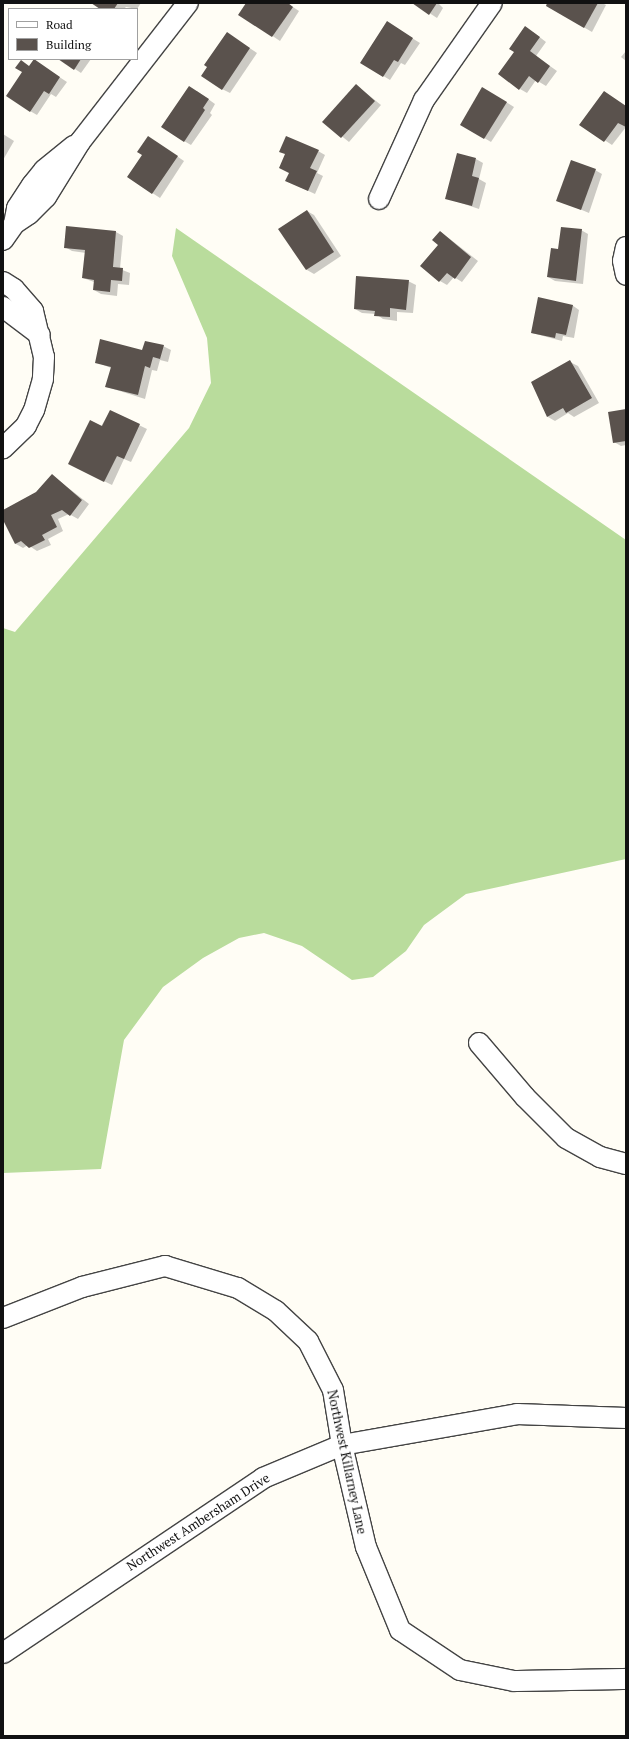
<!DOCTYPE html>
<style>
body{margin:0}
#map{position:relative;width:629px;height:1739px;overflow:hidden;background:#fffdf5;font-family:"PT Serif",serif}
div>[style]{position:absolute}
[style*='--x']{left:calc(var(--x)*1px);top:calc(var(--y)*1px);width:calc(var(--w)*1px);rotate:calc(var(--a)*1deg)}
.forest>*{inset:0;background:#b9dc9c}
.shadow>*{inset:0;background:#0003}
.building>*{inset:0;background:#5a524d}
.roads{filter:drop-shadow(1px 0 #444) drop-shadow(-1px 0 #444) drop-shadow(0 1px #444) drop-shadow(0 -1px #444)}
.minor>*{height:20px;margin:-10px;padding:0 10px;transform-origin:10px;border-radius:10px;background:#fff}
span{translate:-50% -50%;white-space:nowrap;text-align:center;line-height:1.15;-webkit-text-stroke:4px #fff;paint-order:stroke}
.street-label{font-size:13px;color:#111}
.frame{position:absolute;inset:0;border:4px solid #111;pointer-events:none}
.legend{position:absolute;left:8px;top:8px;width:130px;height:52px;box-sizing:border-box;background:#fff;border:1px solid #a0a0a0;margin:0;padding:5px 7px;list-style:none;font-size:12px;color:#111}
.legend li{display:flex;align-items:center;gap:8px;height:20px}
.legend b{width:20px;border:1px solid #a0a0a0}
</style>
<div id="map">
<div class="forest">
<div style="clip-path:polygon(176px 228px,626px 540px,626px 859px,466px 894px,424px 925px,406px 951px,373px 977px,352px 980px,302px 946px,264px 933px,239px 938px,203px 958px,163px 987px,124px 1040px,101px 1169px,3px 1173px,3px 628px,15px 632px,189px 428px,211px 383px,207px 338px,172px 256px)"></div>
</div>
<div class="shadow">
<div style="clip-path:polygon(93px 3px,141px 3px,137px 9px,126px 7px,124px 9px,102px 9px)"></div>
<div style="clip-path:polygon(248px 3px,287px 3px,299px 11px,280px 41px,240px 14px)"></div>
<div style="clip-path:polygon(414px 3px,438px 3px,443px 8px,437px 18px)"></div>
<div style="clip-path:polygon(549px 3px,602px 3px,606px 5px,592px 32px,547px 6px)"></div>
<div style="clip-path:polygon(394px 27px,420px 43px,405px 65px,401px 63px,390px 80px,362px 63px)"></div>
<div style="clip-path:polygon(533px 32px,546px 42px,536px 56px,557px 71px,546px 86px,536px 80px,527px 93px,520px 89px)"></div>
<div style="clip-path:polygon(234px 38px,257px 53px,230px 93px,222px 89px)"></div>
<div style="clip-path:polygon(626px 51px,626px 61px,621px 57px)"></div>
<div style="clip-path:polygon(60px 59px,91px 59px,81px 73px)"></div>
<div style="clip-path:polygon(41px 65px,67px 82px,56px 97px,51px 94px,37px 115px,30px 111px,23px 72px,30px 67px)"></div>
<div style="clip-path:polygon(356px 85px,381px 105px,349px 142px,324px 122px)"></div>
<div style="clip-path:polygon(483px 88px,514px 107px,491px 142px,461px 124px)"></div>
<div style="clip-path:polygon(197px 91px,215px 104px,210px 113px,212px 115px,191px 145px,184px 141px)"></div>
<div style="clip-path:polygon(626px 107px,626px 127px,612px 145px,580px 124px)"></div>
<div style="clip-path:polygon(3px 134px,14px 141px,3px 160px)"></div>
<div style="clip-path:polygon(155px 141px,184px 161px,160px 198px,128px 177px)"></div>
<div style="clip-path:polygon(318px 151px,325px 155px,317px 173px,323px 176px,315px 194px,287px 181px,290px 173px)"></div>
<div style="clip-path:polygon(476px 159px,483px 163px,479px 179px,486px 183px,479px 209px,446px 198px)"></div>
<div style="clip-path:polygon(595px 170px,602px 174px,589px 213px,558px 200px)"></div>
<div style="clip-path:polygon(307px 211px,314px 215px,341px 256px,314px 274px,307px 270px,280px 229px)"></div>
<div style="clip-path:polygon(581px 230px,588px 234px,583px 284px,555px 281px,548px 277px,559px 250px)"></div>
<div style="clip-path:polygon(116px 232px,123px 236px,120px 269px,130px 273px,129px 285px,118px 284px,117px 296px,101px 294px,94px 290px,94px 282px,83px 278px,86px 253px,72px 251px,65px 247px)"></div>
<div style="clip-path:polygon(441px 232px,478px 261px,462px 282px,454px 277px,447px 285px,440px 281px)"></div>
<div style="clip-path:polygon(408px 281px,416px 285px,413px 313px,397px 312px,397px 321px,383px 319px,376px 314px,362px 313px,355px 309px)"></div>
<div style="clip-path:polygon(572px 305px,579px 310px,574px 338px,563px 336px,562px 341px,532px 333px)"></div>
<div style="clip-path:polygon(163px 346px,171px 350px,168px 362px,160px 360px,157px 371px,152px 370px,145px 399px,107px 387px,111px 368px,96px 362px)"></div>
<div style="clip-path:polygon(570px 362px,578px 366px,599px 403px,574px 417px,568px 413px,555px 421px,548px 417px,533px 383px)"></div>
<div style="clip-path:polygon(626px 410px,626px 445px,621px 446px,614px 442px)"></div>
<div style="clip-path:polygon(110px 411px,147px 429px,131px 462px,124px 459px,112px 485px,77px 468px)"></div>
<div style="clip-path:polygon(53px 476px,89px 504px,78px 519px,69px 514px,58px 519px,63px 531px,48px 539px,51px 545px,37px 551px,28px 545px,23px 548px,16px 544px,3px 517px,3px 512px,37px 493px)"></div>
</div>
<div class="building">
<div style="clip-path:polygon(91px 3px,118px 3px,114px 9px,100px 9px)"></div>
<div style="clip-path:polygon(246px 3px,288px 3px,293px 7px,272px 37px,238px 15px)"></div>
<div style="clip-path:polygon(412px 3px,437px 3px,429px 15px)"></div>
<div style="clip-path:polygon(547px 3px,598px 3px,584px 28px,546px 6px)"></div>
<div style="clip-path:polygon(387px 21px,413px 38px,398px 62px,394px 60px,383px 77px,360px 63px)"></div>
<div style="clip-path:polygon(525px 26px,540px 37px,530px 51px,550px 66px,538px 83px,529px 76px,519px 90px,498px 74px,514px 52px,509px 49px)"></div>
<div style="clip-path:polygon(227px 32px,250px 48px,222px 90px,201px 76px,207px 67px,204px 65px)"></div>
<div style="clip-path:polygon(34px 59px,60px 77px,49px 94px,44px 91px,30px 112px,6px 96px,22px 72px,15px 68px,21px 60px,29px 66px)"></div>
<div style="clip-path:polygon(58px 59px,81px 59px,74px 70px)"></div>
<div style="clip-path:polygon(356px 84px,375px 101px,341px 138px,322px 122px)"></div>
<div style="clip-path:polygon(189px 86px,209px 99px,203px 108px,205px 110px,184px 142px,161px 127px)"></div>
<div style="clip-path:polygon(482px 87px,507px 102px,484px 139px,460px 125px)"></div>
<div style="clip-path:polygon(604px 91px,626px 106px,626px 127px,618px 123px,604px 142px,579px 125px)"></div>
<div style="clip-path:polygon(148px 136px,178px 156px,152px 194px,127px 177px,142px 155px,137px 152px)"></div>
<div style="clip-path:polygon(286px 136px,319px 150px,310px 168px,317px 171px,308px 191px,285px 181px,289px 173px,279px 168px,285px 154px,279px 152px)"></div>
<div style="clip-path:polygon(457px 153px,476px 158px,472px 176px,479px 178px,472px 206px,445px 199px)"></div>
<div style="clip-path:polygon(571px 160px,596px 169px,581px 210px,556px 201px)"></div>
<div style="clip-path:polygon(307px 210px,334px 252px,306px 270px,278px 229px)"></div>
<div style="clip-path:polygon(66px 226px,116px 231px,113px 267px,123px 268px,122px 281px,111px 280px,110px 292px,93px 290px,94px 280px,82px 278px,85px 250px,64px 248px)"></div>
<div style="clip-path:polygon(561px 227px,582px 229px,576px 281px,547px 277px,551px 248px,558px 249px)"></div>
<div style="clip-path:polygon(440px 231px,471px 257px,455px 279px,447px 273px,439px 282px,420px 266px,438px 245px,432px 240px)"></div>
<div style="clip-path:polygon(356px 276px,409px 280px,406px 310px,390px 308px,390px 317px,374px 316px,375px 311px,354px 309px)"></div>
<div style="clip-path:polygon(538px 297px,573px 305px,566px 335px,556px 333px,555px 338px,531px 333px)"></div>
<div style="clip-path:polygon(100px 339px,142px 350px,145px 341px,164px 345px,160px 359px,153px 357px,150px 368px,145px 366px,138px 395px,105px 387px,111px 367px,95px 363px)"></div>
<div style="clip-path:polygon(570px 360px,592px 398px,566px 413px,563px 408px,547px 417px,531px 382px)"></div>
<div style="clip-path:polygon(626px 409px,626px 441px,613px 443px,608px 412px)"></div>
<div style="clip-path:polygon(110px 410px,140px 424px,124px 459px,117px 456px,104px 482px,68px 464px,90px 420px,102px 426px)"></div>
<div style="clip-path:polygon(52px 474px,82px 500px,70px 516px,62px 510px,51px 515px,57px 527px,42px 535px,45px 540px,29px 548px,21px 541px,15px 544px,3px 520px,3px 510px,36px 492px)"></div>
</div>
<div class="roads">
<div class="minor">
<div style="--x:379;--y:199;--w:109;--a:-65.6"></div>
<div style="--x:424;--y:100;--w:118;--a:-55"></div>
<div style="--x:14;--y:224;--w:16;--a:-79"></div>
<div style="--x:17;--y:208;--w:27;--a:-57"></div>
<div style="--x:32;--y:185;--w:19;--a:-51"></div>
<div style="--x:44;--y:170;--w:38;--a:-39"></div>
<div style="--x:3;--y:240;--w:19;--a:-55"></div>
<div style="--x:14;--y:224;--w:18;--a:-34"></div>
<div style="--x:29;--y:214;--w:24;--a:-45"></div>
<div style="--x:46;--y:197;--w:65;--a:-58.3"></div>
<div style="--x:80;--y:142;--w:176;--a:-52.2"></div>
<div style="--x:626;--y:247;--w:14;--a:102"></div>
<div style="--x:623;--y:261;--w:14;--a:78"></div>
<div style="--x:3;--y:282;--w:13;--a:32"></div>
<div style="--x:14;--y:289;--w:29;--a:49"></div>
<div style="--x:33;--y:311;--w:47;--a:76.6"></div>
<div style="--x:44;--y:357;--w:22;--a:93"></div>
<div style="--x:43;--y:379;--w:32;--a:106"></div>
<div style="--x:34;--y:410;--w:18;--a:117"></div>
<div style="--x:26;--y:426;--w:32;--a:136"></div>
<div style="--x:3;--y:307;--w:46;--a:37.1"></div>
<div style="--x:479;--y:1043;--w:71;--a:49.6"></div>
<div style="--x:525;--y:1097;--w:58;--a:45"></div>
<div style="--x:566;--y:1138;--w:39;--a:29"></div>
<div style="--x:600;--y:1157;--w:27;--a:15"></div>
<div style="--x:3;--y:1318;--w:85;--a:-21.4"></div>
<div style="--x:82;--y:1287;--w:86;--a:-14.2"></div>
<div style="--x:165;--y:1266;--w:76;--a:16.8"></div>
<div style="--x:238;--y:1288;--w:44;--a:31.2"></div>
<div style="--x:276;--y:1311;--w:44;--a:43.2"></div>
<div style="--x:308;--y:1341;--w:55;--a:63"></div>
<div style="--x:333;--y:1390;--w:56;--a:80.7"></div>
<div style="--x:342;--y:1445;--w:105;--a:76.8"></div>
<div style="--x:366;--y:1547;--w:90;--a:67.7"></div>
<div style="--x:400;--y:1630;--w:72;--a:33.7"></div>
<div style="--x:460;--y:1670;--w:55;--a:11.5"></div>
<div style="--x:514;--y:1681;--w:112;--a:-1"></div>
<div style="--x:3;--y:1653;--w:313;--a:-33.9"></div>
<div style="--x:263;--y:1478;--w:86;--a:-22.7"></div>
<div style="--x:342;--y:1445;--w:178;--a:-10"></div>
<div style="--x:517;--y:1414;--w:109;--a:2.1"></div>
</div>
</div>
<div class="street-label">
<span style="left:347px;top:1462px;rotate:78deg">Northwest Killarney Lane</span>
<span style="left:198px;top:1522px;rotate:-33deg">Northwest Ambersham Drive</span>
</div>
<div class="frame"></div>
<ul class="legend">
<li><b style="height:5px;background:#fff"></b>Road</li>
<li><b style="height:11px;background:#5a524d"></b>Building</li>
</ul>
</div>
